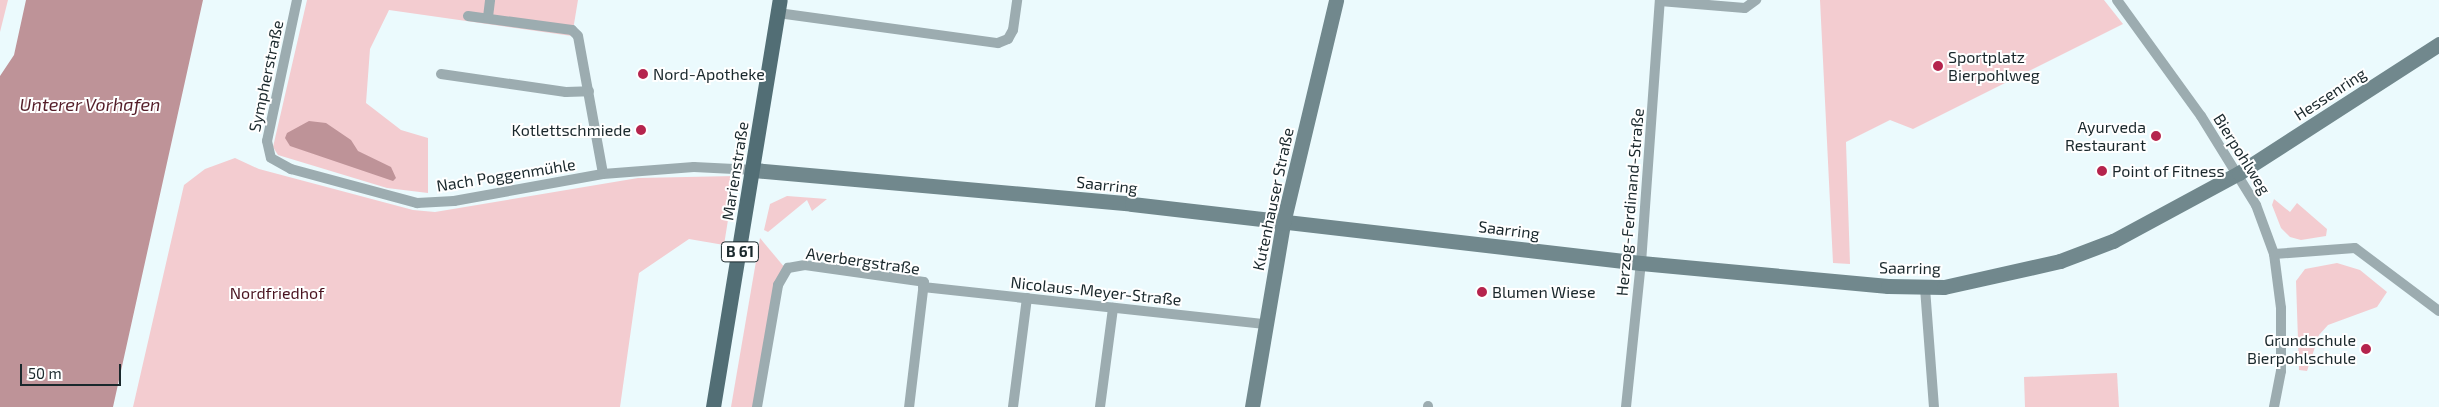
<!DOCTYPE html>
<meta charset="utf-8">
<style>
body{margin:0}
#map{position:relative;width:2439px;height:407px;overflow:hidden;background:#ebfafd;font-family:"Exo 2",sans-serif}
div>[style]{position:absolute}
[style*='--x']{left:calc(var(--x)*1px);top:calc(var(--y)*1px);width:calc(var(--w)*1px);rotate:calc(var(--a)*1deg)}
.green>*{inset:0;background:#f3ccd0}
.water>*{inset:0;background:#be9398}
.street>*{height:10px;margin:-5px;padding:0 5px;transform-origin:5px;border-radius:5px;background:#9cacb0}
.secondary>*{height:15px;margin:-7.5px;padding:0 7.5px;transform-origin:7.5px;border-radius:7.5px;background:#71888d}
.primary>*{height:15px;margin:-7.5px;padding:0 7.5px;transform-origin:7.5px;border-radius:7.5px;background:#526e75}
.dots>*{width:14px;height:14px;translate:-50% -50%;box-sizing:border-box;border:2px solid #fff;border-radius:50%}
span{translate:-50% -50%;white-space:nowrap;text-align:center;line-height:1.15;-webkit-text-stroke:4px #fff;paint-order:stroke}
.shield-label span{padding:1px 4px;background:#fff;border:1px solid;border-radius:4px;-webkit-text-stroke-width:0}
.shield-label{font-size:15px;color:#1a282c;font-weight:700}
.poi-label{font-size:16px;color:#1a282c}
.left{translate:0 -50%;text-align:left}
.right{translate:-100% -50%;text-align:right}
.street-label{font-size:16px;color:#1a282c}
.park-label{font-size:16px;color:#49131f}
.water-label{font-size:18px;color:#541d28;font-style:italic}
.scale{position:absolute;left:20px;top:364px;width:101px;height:22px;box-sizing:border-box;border:2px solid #1a282c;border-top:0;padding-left:6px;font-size:15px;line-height:18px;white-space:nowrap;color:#1a282c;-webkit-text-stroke:4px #fff;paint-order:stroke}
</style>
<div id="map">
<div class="green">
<div style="clip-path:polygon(0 0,8px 0,0 32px)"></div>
<div style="clip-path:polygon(307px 0,578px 0,572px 36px,389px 10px,370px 49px,366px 103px,401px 130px,428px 138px,428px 193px,387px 188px,278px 155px,273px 147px)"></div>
<div style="clip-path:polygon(1820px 0,2104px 0,2123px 24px,1913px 129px,1890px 120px,1846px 142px,1850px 264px,1833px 263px)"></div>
<div style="clip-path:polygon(235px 158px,259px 169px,413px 210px,435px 212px,638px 178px,735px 176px,724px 245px,689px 239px,639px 273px,620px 407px,133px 407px,184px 185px,205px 169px)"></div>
<div style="clip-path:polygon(787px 196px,827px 199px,812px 211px,807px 200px,768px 232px,764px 230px,770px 204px)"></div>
<div style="clip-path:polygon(2274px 199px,2290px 212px,2297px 203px,2327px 229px,2326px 236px,2301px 240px,2290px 237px,2281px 228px,2272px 205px)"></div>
<div style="clip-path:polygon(760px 238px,785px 268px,753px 407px,731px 407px)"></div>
<div style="clip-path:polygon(2337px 263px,2360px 270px,2387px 292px,2377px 307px,2328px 325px,2319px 335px,2307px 371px,2299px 370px,2296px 281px,2305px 269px)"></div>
<div style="clip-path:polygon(2117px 373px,2119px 407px,2025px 407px,2024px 377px)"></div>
</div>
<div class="water">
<div style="clip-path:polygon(26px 0,203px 0,113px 407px,0 407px,0 76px,14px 55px)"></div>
<div style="clip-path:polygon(309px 121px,326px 123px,351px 140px,358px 151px,391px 167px,396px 178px,393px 181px,290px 146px,285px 138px,287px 133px)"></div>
</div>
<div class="street">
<div style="--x:297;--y:0;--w:144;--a:102"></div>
<div style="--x:267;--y:141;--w:17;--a:77"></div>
<div style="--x:271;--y:158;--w:23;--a:29"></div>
<div style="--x:291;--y:169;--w:131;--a:15.1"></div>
<div style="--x:417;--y:203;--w:37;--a:-3"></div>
<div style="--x:454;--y:201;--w:151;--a:-10.3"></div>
<div style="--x:603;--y:174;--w:91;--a:-4.4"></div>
<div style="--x:694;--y:167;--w:60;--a:2.9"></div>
<div style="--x:2117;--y:0;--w:143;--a:54.1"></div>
<div style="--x:2201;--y:116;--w:105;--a:58.3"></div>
<div style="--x:2256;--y:205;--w:52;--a:69.8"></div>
<div style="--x:2274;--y:254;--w:54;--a:82.6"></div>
<div style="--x:2281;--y:308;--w:63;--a:90"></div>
<div style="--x:2281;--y:371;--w:37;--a:101"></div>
<div style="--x:1660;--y:1;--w:85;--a:4.7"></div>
<div style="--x:1745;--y:8;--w:14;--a:-36"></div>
<div style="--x:778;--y:13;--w:222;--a:7.8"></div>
<div style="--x:998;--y:43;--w:11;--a:-22"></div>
<div style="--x:1008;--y:39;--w:10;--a:-61"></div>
<div style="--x:1013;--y:30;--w:30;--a:-82"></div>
<div style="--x:468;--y:16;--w:105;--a:7.7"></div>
<div style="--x:572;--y:30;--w:8;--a:45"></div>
<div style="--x:578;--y:36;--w:140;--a:79.7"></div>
<div style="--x:488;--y:17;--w:17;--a:-83"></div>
<div style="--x:441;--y:74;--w:126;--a:8.2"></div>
<div style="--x:566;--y:92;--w:23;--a:-2"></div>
<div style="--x:2274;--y:254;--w:81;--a:-4.2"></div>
<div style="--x:2355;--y:248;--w:105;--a:36.9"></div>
<div style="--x:923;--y:287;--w:344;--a:6.2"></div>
<div style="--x:1925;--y:288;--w:119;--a:85.7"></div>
<div style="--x:757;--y:407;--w:124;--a:-80.2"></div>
<div style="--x:778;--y:285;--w:20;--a:-60"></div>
<div style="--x:788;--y:268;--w:17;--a:-10"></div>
<div style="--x:805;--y:265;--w:120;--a:8.1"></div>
<div style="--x:924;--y:282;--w:126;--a:96.8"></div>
<div style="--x:1013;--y:407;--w:110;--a:-82.7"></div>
<div style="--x:1100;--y:407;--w:100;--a:-82.5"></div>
<div style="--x:1428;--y:407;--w:1;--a:-90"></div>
<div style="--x:1626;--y:407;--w:145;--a:-84.1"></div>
<div style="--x:1641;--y:263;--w:264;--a:-85.9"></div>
</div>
<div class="secondary">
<div style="--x:754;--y:170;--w:380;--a:5.1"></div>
<div style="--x:1132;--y:204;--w:512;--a:6.61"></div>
<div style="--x:1641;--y:263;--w:248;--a:5.3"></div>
<div style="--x:1888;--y:286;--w:56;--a:1"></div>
<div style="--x:1944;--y:287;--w:119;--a:-12.6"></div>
<div style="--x:2060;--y:261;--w:57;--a:-20.7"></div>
<div style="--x:2113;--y:241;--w:143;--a:-28.4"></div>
<div style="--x:2239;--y:173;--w:238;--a:-32.8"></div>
<div style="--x:1252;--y:407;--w:187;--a:-80.4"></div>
<div style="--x:1283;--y:223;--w:229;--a:-76.6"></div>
</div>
<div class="primary">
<div style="--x:713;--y:407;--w:412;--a:-80.7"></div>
</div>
<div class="dots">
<div style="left:1938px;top:66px;background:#b5244d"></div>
<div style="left:643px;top:74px;background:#b5244d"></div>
<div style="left:641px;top:130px;background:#b5244d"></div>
<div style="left:2156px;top:136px;background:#b5244d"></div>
<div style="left:2102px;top:171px;background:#b5244d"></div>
<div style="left:1482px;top:292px;background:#b5244d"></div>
<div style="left:2366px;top:349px;background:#b5244d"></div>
</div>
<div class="shield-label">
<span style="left:740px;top:252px">B 61</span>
</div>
<div class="poi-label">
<span class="left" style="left:1948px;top:66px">Sportplatz<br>Bierpohlweg</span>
<span class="left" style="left:653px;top:74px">Nord-Apotheke</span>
<span class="right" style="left:2146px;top:136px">Ayurveda<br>Restaurant</span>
<span class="right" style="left:631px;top:130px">Kotlettschmiede</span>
<span class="left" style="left:2112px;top:171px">Point of Fitness</span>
<span class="left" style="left:1492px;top:292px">Blumen Wiese</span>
<span class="right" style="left:2356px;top:349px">Grundschule<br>Bierpohlschule</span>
</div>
<div class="street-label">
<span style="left:266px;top:76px;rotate:-78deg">Sympherstraße</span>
<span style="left:2330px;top:94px;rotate:-33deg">Hessenring</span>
<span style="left:2242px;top:154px;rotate:58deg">Bierpohlweg</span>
<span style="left:735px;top:171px;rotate:-81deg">Marienstraße</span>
<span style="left:506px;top:175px;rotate:-9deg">Nach Poggenmühle</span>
<span style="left:1107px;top:185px;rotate:6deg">Saarring</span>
<span style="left:1273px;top:199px;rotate:-78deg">Kutenhauser Straße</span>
<span style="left:1630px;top:202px;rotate:-85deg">Herzog-Ferdinand-Straße</span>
<span style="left:1509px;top:230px;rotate:7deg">Saarring</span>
<span style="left:863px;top:261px;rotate:8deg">Averbergstraße</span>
<span style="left:1910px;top:268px;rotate:1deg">Saarring</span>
<span style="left:1096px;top:291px;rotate:6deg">Nicolaus-Meyer-Straße</span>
</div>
<div class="park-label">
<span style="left:277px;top:293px">Nordfriedhof</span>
</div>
<div class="water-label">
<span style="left:90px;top:104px">Unterer Vorhafen</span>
</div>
<div class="scale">50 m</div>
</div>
